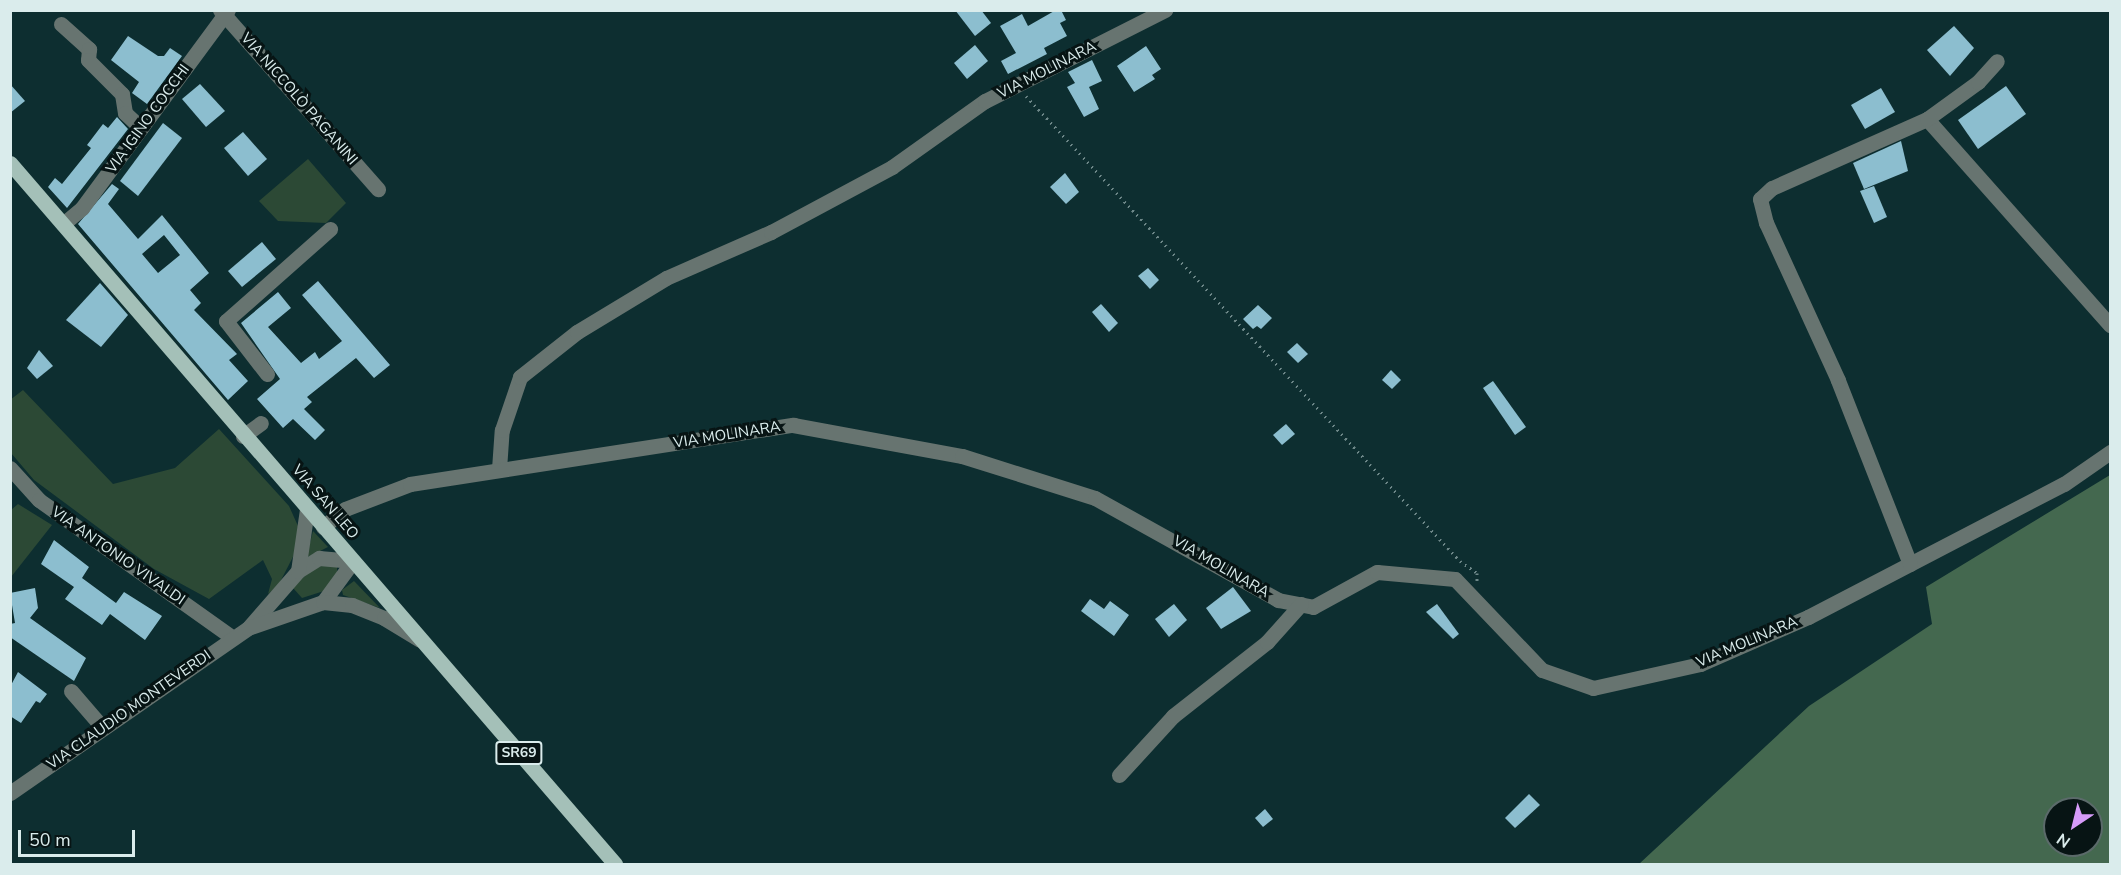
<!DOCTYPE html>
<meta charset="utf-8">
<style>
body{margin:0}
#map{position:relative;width:2121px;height:875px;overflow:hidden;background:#0d2e30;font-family:"Nunito Sans",sans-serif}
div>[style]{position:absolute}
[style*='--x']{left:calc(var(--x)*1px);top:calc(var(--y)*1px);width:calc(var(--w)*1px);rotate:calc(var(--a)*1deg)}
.green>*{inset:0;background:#2c4935}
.forest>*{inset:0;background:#44684f}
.building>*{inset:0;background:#8cbecf}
.path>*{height:3px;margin-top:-1.5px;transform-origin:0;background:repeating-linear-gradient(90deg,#6d8788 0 1.5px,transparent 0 6px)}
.minor>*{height:15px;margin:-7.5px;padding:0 7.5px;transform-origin:7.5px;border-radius:7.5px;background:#677470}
.major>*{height:15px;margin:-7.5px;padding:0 7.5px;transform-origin:7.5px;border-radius:7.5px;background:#a4c0b8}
span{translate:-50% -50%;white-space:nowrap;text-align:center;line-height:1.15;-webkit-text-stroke:6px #071414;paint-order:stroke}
.shield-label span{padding:2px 4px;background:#071414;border:2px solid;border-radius:4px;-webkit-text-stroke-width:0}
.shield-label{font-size:14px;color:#daecec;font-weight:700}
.street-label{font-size:15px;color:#daecec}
.frame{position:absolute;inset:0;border:12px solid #daecec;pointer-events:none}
.north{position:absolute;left:2043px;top:797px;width:60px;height:60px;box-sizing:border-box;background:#071414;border:2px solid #5b6a6a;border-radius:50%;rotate:215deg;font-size:16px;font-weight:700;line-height:24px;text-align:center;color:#daecec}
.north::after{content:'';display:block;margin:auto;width:21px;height:27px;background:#d69bf9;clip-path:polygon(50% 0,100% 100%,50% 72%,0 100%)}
.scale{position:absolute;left:18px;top:830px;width:117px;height:27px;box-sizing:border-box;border:3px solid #daecec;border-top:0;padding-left:8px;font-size:18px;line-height:21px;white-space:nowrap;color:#daecec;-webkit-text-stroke:4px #071414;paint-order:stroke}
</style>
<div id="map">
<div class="green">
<div style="clip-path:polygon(308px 159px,346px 203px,326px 223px,278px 221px,259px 201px)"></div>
<div style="clip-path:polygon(23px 390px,113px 484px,175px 468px,219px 429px,289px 506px,298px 526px,297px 549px,278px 586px,268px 594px,272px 579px,263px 560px,209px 599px,154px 569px,34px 480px,11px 453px,10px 400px)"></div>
<div style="clip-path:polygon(18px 504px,52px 525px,11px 577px,11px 510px)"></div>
<div style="clip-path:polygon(313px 531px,328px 547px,306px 558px)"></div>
<div style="clip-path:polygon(326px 564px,337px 566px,337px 574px,324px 591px,302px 598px,293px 588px,295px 585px,311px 570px)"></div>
<div style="clip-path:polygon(354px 581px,380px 608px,343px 595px,342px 590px)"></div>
</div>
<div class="forest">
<div style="clip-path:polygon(evenodd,2110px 475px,2110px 864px,1639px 864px,1809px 706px,1932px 624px,1926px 587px,2110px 475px,2055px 809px,2091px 809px,2091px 845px,2055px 845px,2055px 809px)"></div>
</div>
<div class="building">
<div style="clip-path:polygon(955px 10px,981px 10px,991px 23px,975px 36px)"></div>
<div style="clip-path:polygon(1056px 10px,1061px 10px,1066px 20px,1060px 23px,1067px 36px,1044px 48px,1047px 54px,1008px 74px,1001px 61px,1016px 53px,1000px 26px,1022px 14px,1028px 26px)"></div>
<div style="clip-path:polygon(1954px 26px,1974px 48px,1950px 76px,1927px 50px)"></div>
<div style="clip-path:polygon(128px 36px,158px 56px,164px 56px,170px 48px,182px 56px,147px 104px,132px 93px,139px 82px,111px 60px)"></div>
<div style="clip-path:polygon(975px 45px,988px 61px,967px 79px,954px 63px)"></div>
<div style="clip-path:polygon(1146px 46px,1161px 69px,1152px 75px,1155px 79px,1134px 92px,1117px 66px)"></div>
<div style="clip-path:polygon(1092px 60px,1102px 81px,1089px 87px,1099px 109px,1084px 117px,1067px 87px,1075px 83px,1068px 72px)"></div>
<div style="clip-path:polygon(10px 84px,25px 101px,10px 113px)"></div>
<div style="clip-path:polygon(200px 84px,225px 111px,206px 127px,182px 99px)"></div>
<div style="clip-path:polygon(2006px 86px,2026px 114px,1978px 149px,1958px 120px)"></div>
<div style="clip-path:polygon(1881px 88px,1895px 112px,1865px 129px,1851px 105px)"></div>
<div style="clip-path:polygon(117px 117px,128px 129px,67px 208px,48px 187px,55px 178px,62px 184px,91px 148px,87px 145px,103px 124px,108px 128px)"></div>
<div style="clip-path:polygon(163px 123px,182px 138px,138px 196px,120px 181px)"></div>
<div style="clip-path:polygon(243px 132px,267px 159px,248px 176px,224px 148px)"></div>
<div style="clip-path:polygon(1901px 141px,1908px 171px,1864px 189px,1853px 163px)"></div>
<div style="clip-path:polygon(1065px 173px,1079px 192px,1066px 204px,1050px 187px)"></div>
<div style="clip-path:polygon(evenodd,112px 184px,119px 189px,108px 204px,138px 239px,162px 215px,209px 273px,190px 290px,201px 303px,194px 310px,237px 354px,229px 360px,248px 381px,228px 400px,78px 224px,112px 184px,164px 235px,180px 255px,158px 273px,142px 254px,164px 235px)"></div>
<div style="clip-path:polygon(1874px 186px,1887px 217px,1874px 223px,1860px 191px)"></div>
<div style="clip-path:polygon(262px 242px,276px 259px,242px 287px,228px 271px)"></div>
<div style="clip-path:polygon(1148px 268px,1159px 280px,1150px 289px,1138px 276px)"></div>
<div style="clip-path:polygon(318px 281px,390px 365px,374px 378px,356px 358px,307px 397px,312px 402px,304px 409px,325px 430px,315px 440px,293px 419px,283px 428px,257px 399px,280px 379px,241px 323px,278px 292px,291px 308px,268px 327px,301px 363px,315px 352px,319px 359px,342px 341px,302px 295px)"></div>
<div style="clip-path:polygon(100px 283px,128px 315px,101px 347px,66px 320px)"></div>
<div style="clip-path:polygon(1101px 304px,1118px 323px,1109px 332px,1092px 312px)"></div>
<div style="clip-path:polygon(1258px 305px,1272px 318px,1261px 329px,1257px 326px,1253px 329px,1243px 319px)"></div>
<div style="clip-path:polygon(1297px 343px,1308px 354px,1298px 363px,1287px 352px)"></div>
<div style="clip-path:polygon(39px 350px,53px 366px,37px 379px,27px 368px)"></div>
<div style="clip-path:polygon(1391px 370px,1401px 380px,1392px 389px,1382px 380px)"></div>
<div style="clip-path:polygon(1493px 381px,1526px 427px,1515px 435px,1483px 388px)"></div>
<div style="clip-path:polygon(1286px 424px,1295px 434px,1282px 445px,1273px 435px)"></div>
<div style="clip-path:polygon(54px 540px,89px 567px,82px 578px,116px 603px,124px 592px,162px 616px,145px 640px,110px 614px,102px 625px,65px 599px,74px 587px,41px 564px)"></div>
<div style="clip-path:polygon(1233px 587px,1251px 611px,1221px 629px,1206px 608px)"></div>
<div style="clip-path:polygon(35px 588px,38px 608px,30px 618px,86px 658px,74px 681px,10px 637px,10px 624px,15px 623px,10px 593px)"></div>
<div style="clip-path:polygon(1090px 599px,1104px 609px,1110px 601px,1129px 615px,1114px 636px,1081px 611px)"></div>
<div style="clip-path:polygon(1174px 604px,1187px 620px,1169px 637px,1155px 619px)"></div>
<div style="clip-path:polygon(1437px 604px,1459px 634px,1453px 639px,1426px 612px)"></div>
<div style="clip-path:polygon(18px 672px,47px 694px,40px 703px,36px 701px,21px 723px,10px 716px,10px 687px)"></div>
<div style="clip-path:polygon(1529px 794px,1540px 805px,1515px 828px,1505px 818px)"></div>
<div style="clip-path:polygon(1265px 809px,1273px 819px,1263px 827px,1255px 818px)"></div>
</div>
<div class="path">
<div style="--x:1026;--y:96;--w:636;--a:46.97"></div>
<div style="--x:1460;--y:561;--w:21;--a:35"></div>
<div style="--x:1477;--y:573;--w:8;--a:90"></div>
</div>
<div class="minor">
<div style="--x:220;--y:10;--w:239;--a:48.6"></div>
<div style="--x:61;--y:24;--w:38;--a:42"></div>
<div style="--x:89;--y:49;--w:11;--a:95"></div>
<div style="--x:88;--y:60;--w:48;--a:45"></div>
<div style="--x:122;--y:94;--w:19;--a:81"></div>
<div style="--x:125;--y:113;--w:22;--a:43"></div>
<div style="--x:1927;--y:119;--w:276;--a:48.4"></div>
<div style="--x:63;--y:224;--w:25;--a:-40"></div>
<div style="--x:82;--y:208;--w:246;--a:-53.6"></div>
<div style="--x:267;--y:374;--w:67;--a:-127.7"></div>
<div style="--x:226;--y:321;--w:139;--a:-41.5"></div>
<div style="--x:243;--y:436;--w:22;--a:-36"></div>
<div style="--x:10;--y:468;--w:43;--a:47.8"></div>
<div style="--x:39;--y:500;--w:237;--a:35.4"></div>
<div style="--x:499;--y:469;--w:39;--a:-86"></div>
<div style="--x:502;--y:430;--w:56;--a:-71.2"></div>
<div style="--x:520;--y:377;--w:73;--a:-38.3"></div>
<div style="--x:577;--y:332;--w:104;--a:-31.2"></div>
<div style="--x:666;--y:278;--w:115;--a:-23.7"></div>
<div style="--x:771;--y:232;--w:137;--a:-28.2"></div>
<div style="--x:892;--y:167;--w:114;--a:-35.4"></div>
<div style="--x:985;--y:101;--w:202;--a:-26.8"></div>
<div style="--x:323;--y:527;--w:28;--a:-39"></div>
<div style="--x:345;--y:509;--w:70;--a:-21"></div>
<div style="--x:410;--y:484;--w:388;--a:-8.8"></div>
<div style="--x:793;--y:425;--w:172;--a:10.4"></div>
<div style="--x:962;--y:456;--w:139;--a:17.5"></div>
<div style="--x:1095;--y:498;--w:210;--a:29.1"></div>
<div style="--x:1278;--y:600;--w:36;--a:11"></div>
<div style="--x:1313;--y:607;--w:73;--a:-28.7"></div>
<div style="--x:1377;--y:572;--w:78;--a:5.1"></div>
<div style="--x:1455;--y:579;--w:126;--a:46.3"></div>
<div style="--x:1542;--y:670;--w:54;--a:19.4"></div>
<div style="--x:1593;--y:688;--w:110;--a:-12.6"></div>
<div style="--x:1700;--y:664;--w:118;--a:-23.5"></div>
<div style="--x:1808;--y:617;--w:288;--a:-27.5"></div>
<div style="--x:2064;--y:484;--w:56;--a:-34.8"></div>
<div style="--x:1910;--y:564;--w:198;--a:-111.4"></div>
<div style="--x:1838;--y:380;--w:173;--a:-114.6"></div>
<div style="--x:1766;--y:223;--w:25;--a:-104"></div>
<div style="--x:1760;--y:199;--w:16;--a:-43"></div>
<div style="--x:1772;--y:188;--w:170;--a:-24"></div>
<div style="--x:1927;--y:119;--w:63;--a:-36"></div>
<div style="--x:1978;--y:82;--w:28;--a:-48"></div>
<div style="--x:298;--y:571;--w:25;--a:-32"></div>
<div style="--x:319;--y:558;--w:34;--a:5"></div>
<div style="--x:353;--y:561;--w:51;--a:126.2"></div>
<div style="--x:250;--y:626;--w:73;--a:-48.9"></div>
<div style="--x:298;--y:571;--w:63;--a:-81.7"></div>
<div style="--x:71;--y:691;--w:49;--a:49.1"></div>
<div style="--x:1119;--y:775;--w:80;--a:-47.5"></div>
<div style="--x:1173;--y:716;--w:120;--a:-38.2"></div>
<div style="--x:1267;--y:642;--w:51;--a:-48.2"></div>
<div style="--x:10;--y:793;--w:290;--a:-34.7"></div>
<div style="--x:248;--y:628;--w:79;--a:-19.1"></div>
<div style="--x:323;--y:602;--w:29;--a:6"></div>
<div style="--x:352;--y:605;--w:35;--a:22"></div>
<div style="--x:384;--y:618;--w:42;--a:31.4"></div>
</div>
<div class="major">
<div style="--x:10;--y:163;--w:926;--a:49.2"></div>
</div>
<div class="shield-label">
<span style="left:519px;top:753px">SR69</span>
</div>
<div class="street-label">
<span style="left:1047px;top:70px;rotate:-27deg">VIA MOLINARA</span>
<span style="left:299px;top:99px;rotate:49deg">VIA NICCOLÒ PAGANINI</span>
<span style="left:148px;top:119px;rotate:-54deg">VIA IGINO COCCHI</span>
<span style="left:727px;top:435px;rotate:-9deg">VIA MOLINARA</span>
<span style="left:325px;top:502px;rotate:49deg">VIA SAN LEO</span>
<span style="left:118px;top:556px;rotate:35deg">VIA ANTONIO VIVALDI</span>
<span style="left:1221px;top:567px;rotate:30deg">VIA MOLINARA</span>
<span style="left:1747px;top:642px;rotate:-23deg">VIA MOLINARA</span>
<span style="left:129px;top:710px;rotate:-35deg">VIA CLAUDIO MONTEVERDI</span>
</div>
<div class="frame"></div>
<div class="north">N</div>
<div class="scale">50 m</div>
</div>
